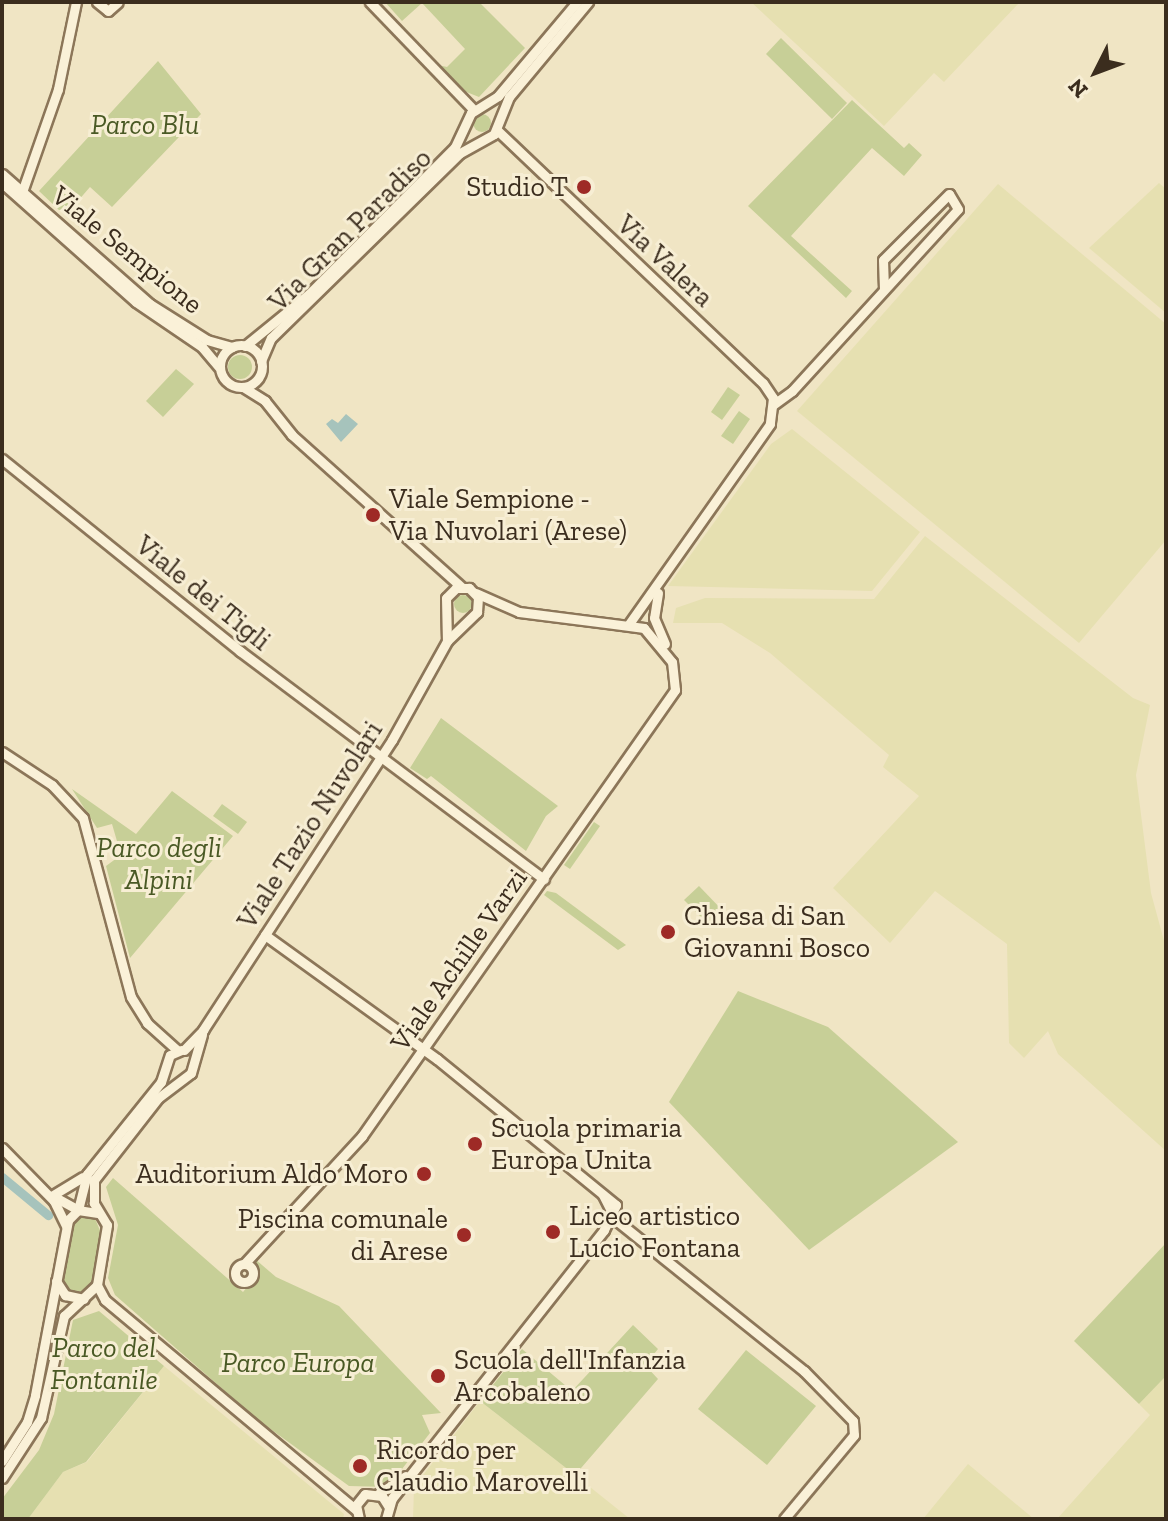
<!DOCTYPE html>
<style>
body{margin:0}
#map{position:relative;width:1168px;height:1521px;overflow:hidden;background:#f0e5c4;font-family:"Zilla Slab",serif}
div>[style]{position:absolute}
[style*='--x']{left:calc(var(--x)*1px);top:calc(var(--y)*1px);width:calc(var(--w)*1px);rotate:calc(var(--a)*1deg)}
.farmland>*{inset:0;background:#e6e0b1}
.green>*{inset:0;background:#c7cf97}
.round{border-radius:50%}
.water>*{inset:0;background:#a6c3bc}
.canal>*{height:9px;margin:-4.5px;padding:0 4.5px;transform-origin:4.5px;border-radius:4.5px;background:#a6c3bc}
.roads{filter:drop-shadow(2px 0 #8c7659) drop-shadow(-2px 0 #8c7659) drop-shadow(0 2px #8c7659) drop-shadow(0 -2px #8c7659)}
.minor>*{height:9px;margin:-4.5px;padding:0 4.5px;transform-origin:4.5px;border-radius:4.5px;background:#faf1d8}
.minor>.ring{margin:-4.5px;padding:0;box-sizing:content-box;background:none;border:9px solid #faf1d8;border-radius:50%}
.dots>*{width:22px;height:22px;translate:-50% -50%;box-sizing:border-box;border:4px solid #f7eed4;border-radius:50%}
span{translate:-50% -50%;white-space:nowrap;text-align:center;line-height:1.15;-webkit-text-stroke:6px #f7eed4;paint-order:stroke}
.park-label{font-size:28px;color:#495924;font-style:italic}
.poi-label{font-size:28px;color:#3b2d1e}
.right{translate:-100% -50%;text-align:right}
.left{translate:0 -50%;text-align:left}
.street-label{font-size:28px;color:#3b2d1e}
.frame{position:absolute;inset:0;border:4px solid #3b2d1e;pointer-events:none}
.north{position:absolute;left:1056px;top:32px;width:80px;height:80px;-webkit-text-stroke:6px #f7eed4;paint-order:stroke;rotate:228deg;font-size:22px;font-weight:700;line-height:32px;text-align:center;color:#3b2d1e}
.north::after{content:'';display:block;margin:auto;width:28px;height:36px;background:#3b2d1e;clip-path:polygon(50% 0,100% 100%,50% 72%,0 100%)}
</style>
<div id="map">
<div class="farmland">
<div style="clip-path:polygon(751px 2px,1020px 2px,944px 82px,934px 73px,884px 126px)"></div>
<div style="clip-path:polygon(1159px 183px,1166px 189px,1166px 313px,1089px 248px)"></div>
<div style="clip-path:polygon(998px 184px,1166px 324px,1166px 540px,1079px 643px,797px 411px)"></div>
<div style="clip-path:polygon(792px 429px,920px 532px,872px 591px,668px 586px,771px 444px)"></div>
<div style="clip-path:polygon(925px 536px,1133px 698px,1150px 705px,1136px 775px,1151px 893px,1166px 948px,1166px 1151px,1058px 1054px,1048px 1031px,1024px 1058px,1009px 1043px,1007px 944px,935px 891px,890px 943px,833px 888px,919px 796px,883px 767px,889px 755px,770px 653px,722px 623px,673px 623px,676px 608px,705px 598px,874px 599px)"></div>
<div style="clip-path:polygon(164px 1366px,344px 1514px,343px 1519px,28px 1519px,63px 1472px,87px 1462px)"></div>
<div style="clip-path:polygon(1166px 1376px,1166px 1519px,1057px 1519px,1150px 1415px,1139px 1404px)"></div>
<div style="clip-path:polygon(480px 1401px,575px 1475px,630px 1519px,413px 1519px,414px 1487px)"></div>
<div style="clip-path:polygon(968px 1464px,1034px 1519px,923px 1519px)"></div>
</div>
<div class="green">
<div style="clip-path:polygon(385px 2px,479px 2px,525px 48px,479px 97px,464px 91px,438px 65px,447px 67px,465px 49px,422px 3px,402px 21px)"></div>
<div style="clip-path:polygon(781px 38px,847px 103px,832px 119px,766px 54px)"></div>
<div style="clip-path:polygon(158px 61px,201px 114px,112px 207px,90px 187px,77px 202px,89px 215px,79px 227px,68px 208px,59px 210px,39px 191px)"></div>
<div style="clip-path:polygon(852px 100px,904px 148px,909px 143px,922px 155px,904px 176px,872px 148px,791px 236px,852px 291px,846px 298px,748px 206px)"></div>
<div class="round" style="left:473px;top:114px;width:18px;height:18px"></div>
<div class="round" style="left:228px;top:355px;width:24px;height:24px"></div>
<div style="clip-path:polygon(176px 369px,194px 384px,163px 417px,146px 401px)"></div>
<div style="clip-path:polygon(728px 387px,740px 395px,722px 420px,711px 412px)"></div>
<div style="clip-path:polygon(739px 411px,750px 419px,733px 444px,721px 436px)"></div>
<div class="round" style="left:454px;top:595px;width:18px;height:18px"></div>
<div style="clip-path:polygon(441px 718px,558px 806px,546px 816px,526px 851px,431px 776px,427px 779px,410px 768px)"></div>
<div style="clip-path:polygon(72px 789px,136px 834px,172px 791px,233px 836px,130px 958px,106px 866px,121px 855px,112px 824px,97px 828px)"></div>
<div style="clip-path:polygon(222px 804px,247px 822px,238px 834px,213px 816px)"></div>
<div style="clip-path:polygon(594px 822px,600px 826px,570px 869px,564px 865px)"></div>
<div style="clip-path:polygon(699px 886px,724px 912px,710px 926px,684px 900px)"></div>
<div style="clip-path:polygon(547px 891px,556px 893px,626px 945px,618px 950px,544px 895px)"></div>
<div style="clip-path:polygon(738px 991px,828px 1027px,958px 1142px,809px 1250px,669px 1102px)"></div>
<div style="clip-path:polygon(113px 1178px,243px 1292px,258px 1274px,255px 1259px,276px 1277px,339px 1306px,441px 1413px,422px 1415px,430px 1433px,388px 1487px,349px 1486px,258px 1420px,115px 1295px,108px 1278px,118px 1225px,106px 1187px)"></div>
<div style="clip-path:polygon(79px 1216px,94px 1216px,101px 1233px,91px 1284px,81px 1295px,69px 1292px,62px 1281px,71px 1228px)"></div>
<div style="clip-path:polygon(1166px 1243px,1166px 1376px,1139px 1404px,1074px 1341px)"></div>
<div style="clip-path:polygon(99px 1311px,164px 1366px,86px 1462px,63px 1472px,28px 1519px,2px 1519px,2px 1499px,39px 1450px,54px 1414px,73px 1320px)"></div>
<div style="clip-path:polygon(633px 1325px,658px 1349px,645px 1365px,658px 1379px,575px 1475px,480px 1401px,522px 1349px,572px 1391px)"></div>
<div style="clip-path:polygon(746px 1350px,816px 1406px,767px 1465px,698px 1409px)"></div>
</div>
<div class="water">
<div style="clip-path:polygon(346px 414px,358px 424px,341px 442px,326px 424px,332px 419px,338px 423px)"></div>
</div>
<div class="canal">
<div style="--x:2;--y:1177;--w:60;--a:39.6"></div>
</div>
<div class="roads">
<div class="minor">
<div style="--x:97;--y:2;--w:14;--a:39"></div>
<div style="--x:108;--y:11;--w:13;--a:-42"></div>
<div style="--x:370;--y:2;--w:150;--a:46.1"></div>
<div style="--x:497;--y:130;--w:367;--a:43.6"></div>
<div style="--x:763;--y:383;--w:18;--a:56"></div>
<div style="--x:773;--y:398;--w:26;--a:97"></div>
<div style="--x:770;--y:424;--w:246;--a:125.2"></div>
<div style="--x:2;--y:174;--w:197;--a:41.3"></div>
<div style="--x:150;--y:304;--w:67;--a:32.3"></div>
<div style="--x:207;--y:340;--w:26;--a:16"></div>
<div style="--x:2;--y:183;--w:179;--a:41.6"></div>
<div style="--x:136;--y:302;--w:80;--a:34.3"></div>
<div style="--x:202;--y:347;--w:26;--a:50"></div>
<div style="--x:22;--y:192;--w:109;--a:-70.7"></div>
<div style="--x:58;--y:89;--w:89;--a:-78.3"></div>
<div class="ring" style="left:220px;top:345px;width:33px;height:33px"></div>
<div style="--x:245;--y:346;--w:82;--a:-39.1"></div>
<div style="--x:309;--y:294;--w:207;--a:-45.2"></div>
<div style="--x:455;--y:147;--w:38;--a:-65"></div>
<div style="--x:471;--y:113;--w:32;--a:-32"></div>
<div style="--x:498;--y:96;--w:123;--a:-50"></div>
<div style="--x:261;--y:361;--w:25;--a:-67"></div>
<div style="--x:271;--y:338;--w:264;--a:-44.4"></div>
<div style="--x:460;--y:153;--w:39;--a:-29"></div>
<div style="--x:494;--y:134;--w:40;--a:-68"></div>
<div style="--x:509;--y:97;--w:124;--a:-50.3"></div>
<div style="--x:243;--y:387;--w:26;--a:32"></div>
<div style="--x:265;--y:401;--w:43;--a:51.5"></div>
<div style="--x:292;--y:435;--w:226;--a:41.9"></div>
<div style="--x:774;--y:404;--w:22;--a:-36"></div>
<div style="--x:792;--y:391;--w:246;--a:-47.6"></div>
<div style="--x:958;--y:209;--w:17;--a:-121"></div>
<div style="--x:949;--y:194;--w:93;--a:135"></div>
<div style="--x:883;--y:260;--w:29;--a:88"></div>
<div style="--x:2;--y:459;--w:306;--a:38.9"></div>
<div style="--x:240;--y:651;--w:380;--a:36.9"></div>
<div style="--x:658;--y:593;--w:25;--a:99"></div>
<div style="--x:654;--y:618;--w:28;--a:67"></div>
<div style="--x:2;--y:752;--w:60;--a:33.4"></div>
<div style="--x:52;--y:785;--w:45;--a:46.8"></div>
<div style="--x:83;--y:818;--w:185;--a:75"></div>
<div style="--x:131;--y:997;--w:31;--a:58"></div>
<div style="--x:147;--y:1023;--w:40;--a:42"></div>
<div style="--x:265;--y:935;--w:212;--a:35.8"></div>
<div style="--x:437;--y:1059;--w:231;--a:39.2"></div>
<div style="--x:616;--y:1205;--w:28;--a:116"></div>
<div style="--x:604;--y:1230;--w:342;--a:128.3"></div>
<div style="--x:392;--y:1498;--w:22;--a:106"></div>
<div style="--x:184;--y:1050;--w:28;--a:-46"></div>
<div style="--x:203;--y:1030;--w:346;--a:-56.9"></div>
<div style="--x:392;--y:740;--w:113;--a:-60.9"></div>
<div style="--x:447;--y:641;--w:42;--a:-44"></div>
<div style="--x:477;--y:612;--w:15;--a:-86"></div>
<div style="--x:478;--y:597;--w:13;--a:-135"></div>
<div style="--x:469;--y:588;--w:13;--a:180"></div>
<div style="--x:456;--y:588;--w:14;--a:135"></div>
<div style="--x:446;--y:598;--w:43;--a:88.7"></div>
<div style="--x:2;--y:1148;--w:74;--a:45.5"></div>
<div style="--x:54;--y:1201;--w:28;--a:64"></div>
<div style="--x:53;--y:1195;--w:35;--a:-31"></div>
<div style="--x:603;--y:1195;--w:28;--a:63"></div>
<div style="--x:616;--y:1220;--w:241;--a:38.8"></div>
<div style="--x:804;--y:1371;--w:70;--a:45.6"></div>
<div style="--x:853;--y:1421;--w:14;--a:86"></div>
<div style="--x:854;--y:1435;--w:109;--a:129.8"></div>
<div style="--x:53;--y:1196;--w:29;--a:29"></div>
<div style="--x:78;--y:1210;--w:37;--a:-76"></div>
<div style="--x:87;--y:1174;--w:118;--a:-51.2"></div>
<div style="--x:161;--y:1082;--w:28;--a:-72"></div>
<div style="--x:170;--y:1055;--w:12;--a:-24"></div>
<div style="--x:244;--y:1264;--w:174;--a:-47.3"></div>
<div style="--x:362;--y:1136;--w:545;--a:-54.94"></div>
<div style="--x:675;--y:690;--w:28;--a:-96"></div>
<div style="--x:672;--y:662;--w:44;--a:-129.5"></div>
<div style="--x:644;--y:628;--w:126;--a:-172.7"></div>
<div style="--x:519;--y:612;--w:47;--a:-156.2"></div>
<div class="ring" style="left:235px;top:1264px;width:9px;height:9px"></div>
<div style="--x:56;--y:1281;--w:17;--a:57"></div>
<div style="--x:65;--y:1295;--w:19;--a:12"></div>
<div style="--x:97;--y:1285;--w:17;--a:62"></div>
<div style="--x:105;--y:1300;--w:327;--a:39.9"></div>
<div style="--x:2;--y:1461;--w:46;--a:-57.3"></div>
<div style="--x:27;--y:1422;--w:28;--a:-73"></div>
<div style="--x:35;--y:1395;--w:178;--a:-79.3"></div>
<div style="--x:68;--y:1220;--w:14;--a:-45"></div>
<div style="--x:78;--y:1210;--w:20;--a:9"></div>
<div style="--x:2;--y:1478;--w:72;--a:-57"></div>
<div style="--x:41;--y:1418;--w:105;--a:-77.3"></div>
<div style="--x:64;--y:1316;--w:45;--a:-43.2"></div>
<div style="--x:97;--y:1285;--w:61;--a:-80.5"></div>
<div style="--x:107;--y:1225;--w:26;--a:-121"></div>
<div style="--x:94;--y:1203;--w:23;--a:-90"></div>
<div style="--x:94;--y:1180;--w:104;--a:-52"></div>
<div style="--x:158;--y:1098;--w:41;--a:-37.1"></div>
<div style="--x:191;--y:1073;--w:40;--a:-74"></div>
<div style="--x:378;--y:1494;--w:33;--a:-33"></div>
<div style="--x:359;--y:1519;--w:14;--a:-102"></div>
<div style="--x:356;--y:1505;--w:14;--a:-51"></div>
<div style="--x:365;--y:1494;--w:17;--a:7"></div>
<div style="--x:382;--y:1496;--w:13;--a:58"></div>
</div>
</div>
<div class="dots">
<div style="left:584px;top:187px;background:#9e2a26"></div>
<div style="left:373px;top:515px;background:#9e2a26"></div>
<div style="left:668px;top:932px;background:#9e2a26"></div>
<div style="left:475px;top:1144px;background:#9e2a26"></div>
<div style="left:424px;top:1174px;background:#9e2a26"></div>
<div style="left:553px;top:1232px;background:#9e2a26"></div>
<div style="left:464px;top:1235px;background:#9e2a26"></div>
<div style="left:438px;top:1376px;background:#9e2a26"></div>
<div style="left:360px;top:1466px;background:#9e2a26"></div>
</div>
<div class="park-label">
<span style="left:145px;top:125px">Parco Blu</span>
<span style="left:159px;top:864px">Parco degli<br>Alpini</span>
<span style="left:104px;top:1364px">Parco del<br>Fontanile</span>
<span style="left:298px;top:1363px">Parco Europa</span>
</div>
<div class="poi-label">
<span class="right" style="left:568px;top:187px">Studio T</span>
<span class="left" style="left:389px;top:515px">Viale Sempione -<br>Via Nuvolari (Arese)</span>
<span class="left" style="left:684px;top:932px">Chiesa di San<br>Giovanni Bosco</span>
<span class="left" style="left:491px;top:1144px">Scuola primaria<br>Europa Unita</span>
<span class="right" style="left:408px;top:1174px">Auditorium Aldo Moro</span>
<span class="left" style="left:569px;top:1232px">Liceo artistico<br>Lucio Fontana</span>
<span class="right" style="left:448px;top:1235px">Piscina comunale<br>di Arese</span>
<span class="left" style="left:454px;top:1376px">Scuola dell'Infanzia<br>Arcobaleno</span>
<span class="left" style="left:376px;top:1466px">Ricordo per<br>Claudio Marovelli</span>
</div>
<div class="street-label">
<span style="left:350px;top:230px;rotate:-45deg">Via Gran Paradiso</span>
<span style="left:127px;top:250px;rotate:39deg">Viale Sempione</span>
<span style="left:665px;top:261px;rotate:43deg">Via Valera</span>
<span style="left:203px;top:593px;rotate:39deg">Viale dei Tigli</span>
<span style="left:310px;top:825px;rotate:-57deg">Viale Tazio Nuvolari</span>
<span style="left:459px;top:960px;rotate:-55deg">Viale Achille Varzi</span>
</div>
<div class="frame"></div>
<div class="north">N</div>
</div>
